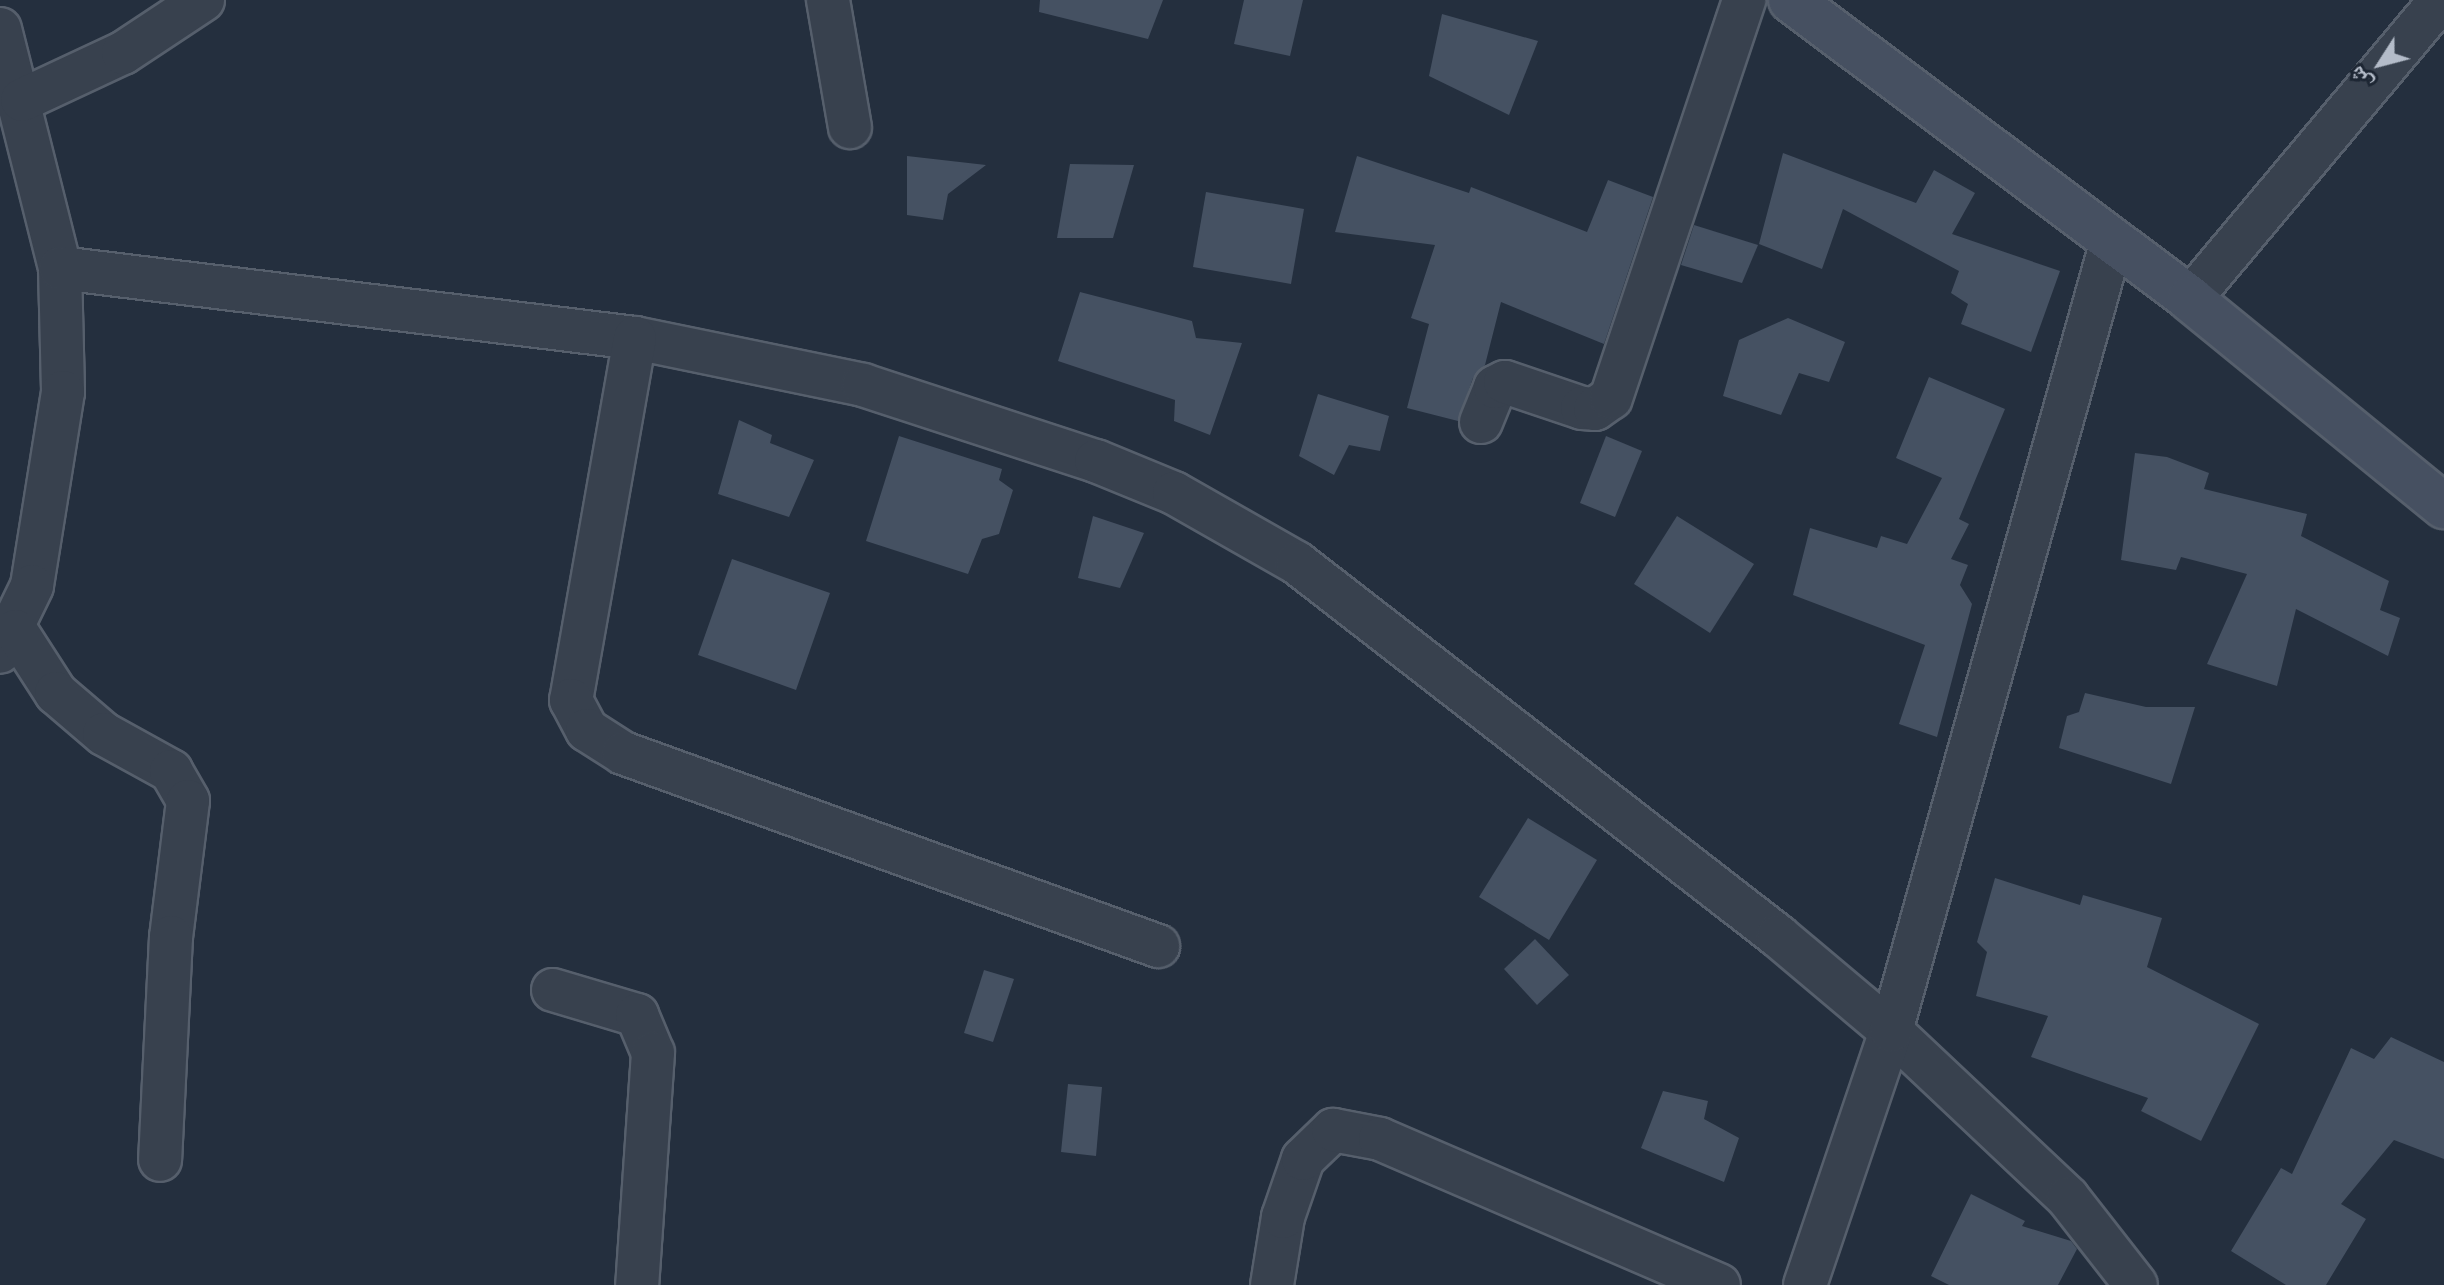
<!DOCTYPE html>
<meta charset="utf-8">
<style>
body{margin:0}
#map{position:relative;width:2444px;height:1285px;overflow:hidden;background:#242f3e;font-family:"Alegreya Sans","Noto Naskh Arabic",sans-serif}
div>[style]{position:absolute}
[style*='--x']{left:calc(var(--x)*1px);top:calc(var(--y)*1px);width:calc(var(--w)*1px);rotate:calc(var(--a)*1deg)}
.building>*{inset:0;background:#455162}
.roads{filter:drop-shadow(2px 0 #565f6c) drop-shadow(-2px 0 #565f6c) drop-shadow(0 2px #565f6c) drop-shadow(0 -2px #565f6c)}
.street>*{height:42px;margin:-21px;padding:0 21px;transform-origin:21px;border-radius:21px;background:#38414e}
.secondary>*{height:44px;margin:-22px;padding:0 22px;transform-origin:22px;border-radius:22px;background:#465061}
span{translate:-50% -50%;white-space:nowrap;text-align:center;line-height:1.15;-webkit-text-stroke:8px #1d2633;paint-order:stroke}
.north{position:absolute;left:2340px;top:24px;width:80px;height:80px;-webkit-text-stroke:6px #1d2633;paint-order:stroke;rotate:234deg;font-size:22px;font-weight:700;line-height:32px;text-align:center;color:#b4bcc9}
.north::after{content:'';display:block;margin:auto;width:28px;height:36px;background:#b4bcc9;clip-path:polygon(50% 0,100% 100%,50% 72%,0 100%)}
</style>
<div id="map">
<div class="building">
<div style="clip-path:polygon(1040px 0,1163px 0,1148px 39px,1039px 12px)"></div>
<div style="clip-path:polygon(1244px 0,1303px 0,1290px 56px,1234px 44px)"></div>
<div style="clip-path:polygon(1442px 14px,1538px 41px,1509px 115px,1429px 76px)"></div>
<div style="clip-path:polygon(1783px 153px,1916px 203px,1934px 170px,1975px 193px,1952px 234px,2060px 271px,2031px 352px,1961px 324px,1968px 304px,1951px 293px,1959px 271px,1843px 209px,1822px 269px,1759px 244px)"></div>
<div style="clip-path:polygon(907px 156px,986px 165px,948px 194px,943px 220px,907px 215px)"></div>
<div style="clip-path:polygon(1357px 156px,1469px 193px,1471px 187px,1587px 232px,1608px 180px,1653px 197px,1604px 344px,1501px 302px,1485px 365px,1473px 378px,1458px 421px,1407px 408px,1429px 324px,1411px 318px,1435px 245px,1335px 232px)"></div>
<div style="clip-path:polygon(1070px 164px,1134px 165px,1113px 238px,1057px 238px)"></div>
<div style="clip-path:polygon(1206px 192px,1304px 209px,1291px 284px,1193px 267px)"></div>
<div style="clip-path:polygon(1694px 225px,1758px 245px,1742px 283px,1681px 265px)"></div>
<div style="clip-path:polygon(1080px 292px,1192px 321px,1196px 338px,1242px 343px,1210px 435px,1174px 421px,1175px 400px,1058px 361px)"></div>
<div style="clip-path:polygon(1788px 318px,1845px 342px,1829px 382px,1799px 373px,1781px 415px,1723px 396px,1739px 340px)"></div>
<div style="clip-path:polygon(1929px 377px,2005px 409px,1959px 519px,1969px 524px,1951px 559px,1968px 565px,1960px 585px,1972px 604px,1937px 737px,1899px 724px,1925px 645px,1793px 595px,1810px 528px,1877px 548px,1881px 536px,1907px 544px,1942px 478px,1896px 458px)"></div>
<div style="clip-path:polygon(1318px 394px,1389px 416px,1380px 451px,1349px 445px,1334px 475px,1299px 456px)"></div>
<div style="clip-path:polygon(739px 420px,772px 435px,770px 443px,814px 460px,789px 517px,718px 494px)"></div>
<div style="clip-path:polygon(899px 436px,1002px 469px,999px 480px,1013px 490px,999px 534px,982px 539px,968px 574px,866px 541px)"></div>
<div style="clip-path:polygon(1606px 436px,1642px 451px,1615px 517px,1580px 503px)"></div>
<div style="clip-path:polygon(2135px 453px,2167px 457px,2209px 473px,2204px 489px,2307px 514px,2301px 536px,2389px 581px,2380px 610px,2400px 618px,2388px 656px,2296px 609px,2277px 686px,2207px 664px,2247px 574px,2181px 557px,2176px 570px,2121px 560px)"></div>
<div style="clip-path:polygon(1093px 516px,1144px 533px,1120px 588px,1078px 578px)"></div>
<div style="clip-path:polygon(1677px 516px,1754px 564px,1710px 633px,1634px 584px)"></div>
<div style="clip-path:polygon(732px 559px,830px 593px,796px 690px,698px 655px)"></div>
<div style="clip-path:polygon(2085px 693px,2146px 707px,2195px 707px,2171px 784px,2059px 748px,2067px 716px,2079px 712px)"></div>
<div style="clip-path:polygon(1528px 818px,1597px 860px,1549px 940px,1479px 897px)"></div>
<div style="clip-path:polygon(1995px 878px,2080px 905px,2083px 895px,2162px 918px,2147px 967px,2259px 1024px,2201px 1141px,2141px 1111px,2148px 1098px,2031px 1057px,2048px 1016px,1976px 996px,1987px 952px,1977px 942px)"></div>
<div style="clip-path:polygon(1535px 939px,1569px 975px,1537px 1005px,1504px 969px)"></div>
<div style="clip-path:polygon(984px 970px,1014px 979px,993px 1042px,964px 1033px)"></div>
<div style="clip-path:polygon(2391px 1037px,2444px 1062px,2444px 1159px,2394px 1140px,2341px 1204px,2366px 1219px,2326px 1285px,2286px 1285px,2231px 1251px,2281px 1168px,2292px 1174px,2351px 1048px,2374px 1059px)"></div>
<div style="clip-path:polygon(1068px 1084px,1102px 1087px,1096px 1156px,1061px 1152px)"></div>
<div style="clip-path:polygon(1663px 1091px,1708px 1101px,1704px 1119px,1739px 1138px,1724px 1182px,1641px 1148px)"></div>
<div style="clip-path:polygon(1971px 1194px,2025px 1221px,2022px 1226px,2071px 1241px,2077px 1249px,2058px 1285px,1949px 1285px,1931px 1276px)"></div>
</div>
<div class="roads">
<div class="street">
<div style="--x:828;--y:0;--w:129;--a:80.2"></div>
<div style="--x:0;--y:29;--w:246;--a:75.9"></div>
<div style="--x:60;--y:268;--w:124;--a:88.6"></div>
<div style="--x:63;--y:392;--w:196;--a:99.1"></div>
<div style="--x:32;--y:586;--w:73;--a:115.9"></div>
<div style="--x:22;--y:100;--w:111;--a:-25"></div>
<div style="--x:123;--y:53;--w:96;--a:-33.5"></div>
<div style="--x:60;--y:268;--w:579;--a:6.94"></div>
<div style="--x:635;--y:338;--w:233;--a:11.6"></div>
<div style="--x:863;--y:385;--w:245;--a:18.1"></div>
<div style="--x:1096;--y:461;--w:84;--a:22.3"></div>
<div style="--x:1174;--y:493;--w:142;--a:29.6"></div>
<div style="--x:1297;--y:563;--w:609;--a:37.79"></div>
<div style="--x:1778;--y:936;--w:148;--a:40.1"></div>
<div style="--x:1891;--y:1031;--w:243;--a:43.3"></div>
<div style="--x:2068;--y:1198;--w:110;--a:52"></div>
<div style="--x:2190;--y:299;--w:390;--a:-50"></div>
<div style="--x:635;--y:338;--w:368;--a:100"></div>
<div style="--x:571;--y:700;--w:34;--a:62"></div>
<div style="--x:587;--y:730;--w:43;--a:32.6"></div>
<div style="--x:623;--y:753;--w:569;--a:19.84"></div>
<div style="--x:1481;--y:422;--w:38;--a:-68"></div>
<div style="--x:1495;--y:387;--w:11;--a:-27"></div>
<div style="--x:1505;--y:382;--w:81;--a:18.7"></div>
<div style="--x:1582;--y:408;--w:13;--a:4"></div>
<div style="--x:1595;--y:409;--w:19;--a:-35"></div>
<div style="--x:1611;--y:398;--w:420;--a:-71.5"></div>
<div style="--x:16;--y:631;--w:74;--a:57.2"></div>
<div style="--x:56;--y:693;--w:63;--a:40.5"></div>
<div style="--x:104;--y:734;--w:77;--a:28.9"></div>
<div style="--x:171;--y:771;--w:34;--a:60"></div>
<div style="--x:188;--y:801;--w:137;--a:97.1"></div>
<div style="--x:171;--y:937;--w:223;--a:92.8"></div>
<div style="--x:553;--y:990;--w:88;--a:16.6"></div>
<div style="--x:637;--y:1015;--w:41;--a:67.2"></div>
<div style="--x:653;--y:1053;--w:233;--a:93.9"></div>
<div style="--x:1272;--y:1285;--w:69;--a:-80.8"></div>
<div style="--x:1283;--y:1217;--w:61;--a:-71"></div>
<div style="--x:1303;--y:1159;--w:42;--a:-44"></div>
<div style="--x:1333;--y:1130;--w:48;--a:10.8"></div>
<div style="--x:1380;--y:1139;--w:369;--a:23.3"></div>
<div style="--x:1805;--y:1285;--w:268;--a:-71.3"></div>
<div style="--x:1891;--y:1031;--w:817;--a:-74.38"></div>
</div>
<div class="secondary">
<div style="--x:1791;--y:0;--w:499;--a:36.8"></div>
<div style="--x:2190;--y:299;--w:328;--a:39.2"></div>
</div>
</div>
<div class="north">ش</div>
</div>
